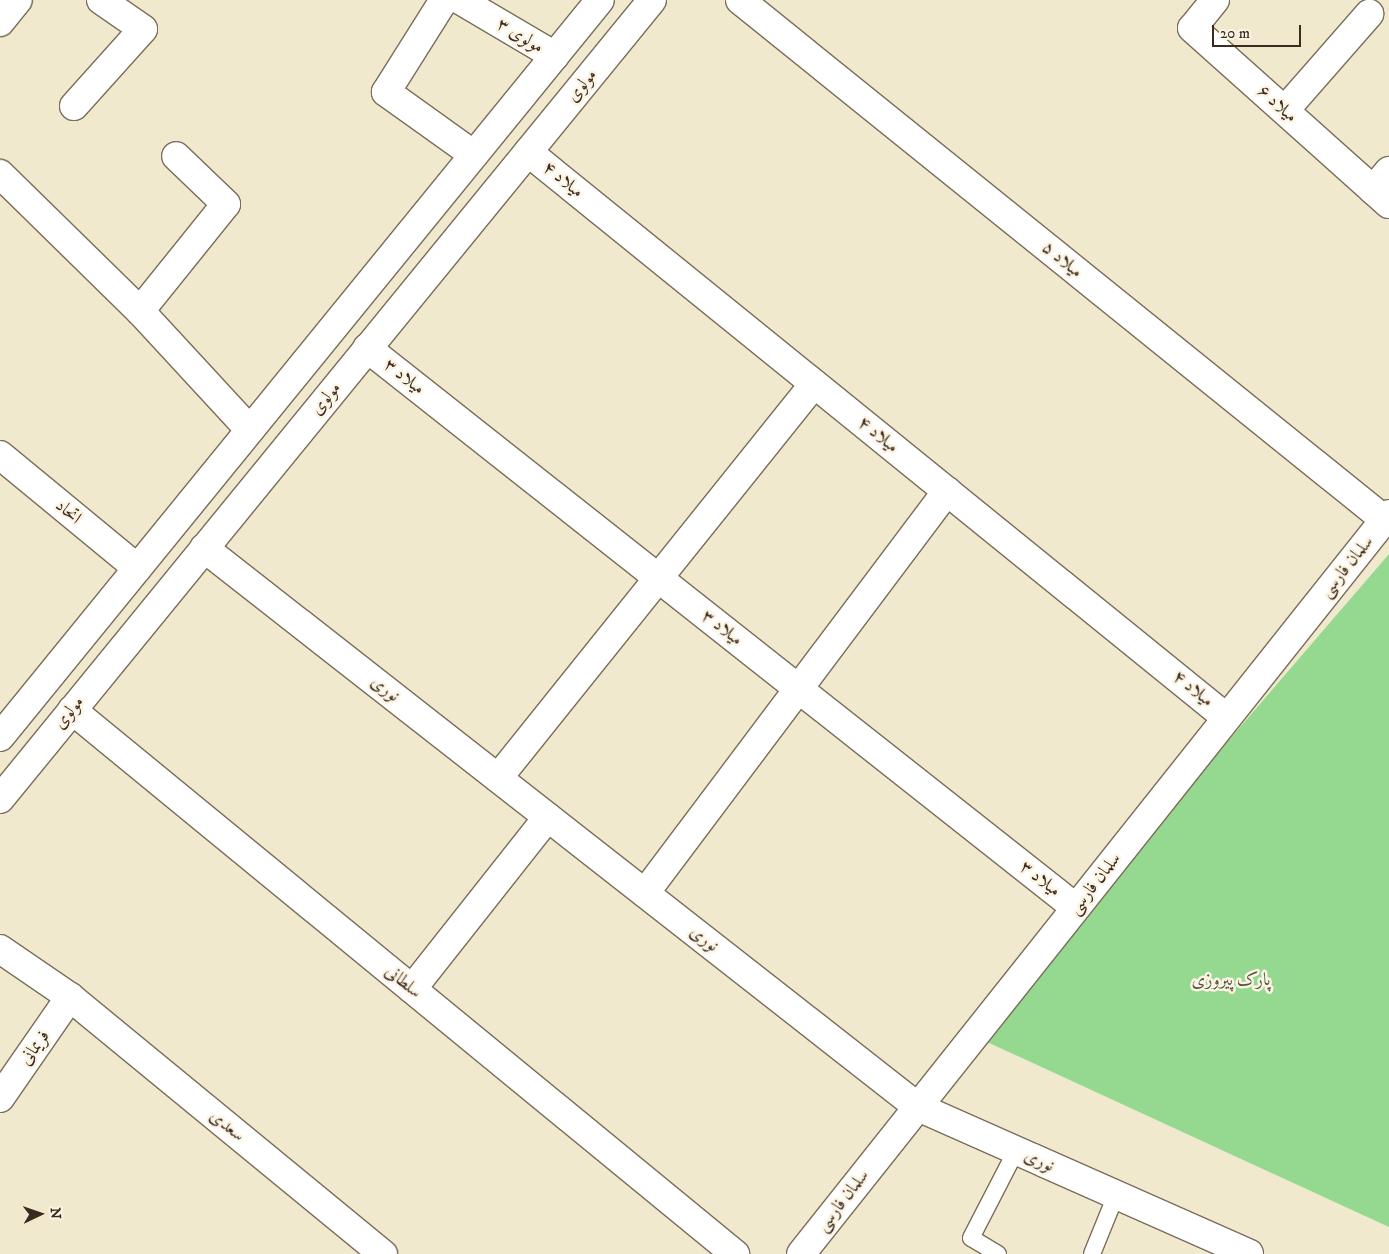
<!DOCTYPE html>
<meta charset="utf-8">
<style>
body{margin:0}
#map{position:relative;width:1389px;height:1254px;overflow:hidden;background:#f1e9cd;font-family:"IM FELL DW Pica",Amiri,serif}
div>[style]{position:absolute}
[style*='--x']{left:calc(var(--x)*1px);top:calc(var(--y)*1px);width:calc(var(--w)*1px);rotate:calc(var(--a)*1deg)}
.green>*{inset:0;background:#95d991}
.roads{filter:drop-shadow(1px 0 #7b6d5b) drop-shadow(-1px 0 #7b6d5b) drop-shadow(0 1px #7b6d5b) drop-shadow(0 -1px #7b6d5b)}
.lane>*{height:16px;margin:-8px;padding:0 8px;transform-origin:8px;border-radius:8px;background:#fff}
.street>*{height:28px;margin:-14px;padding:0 14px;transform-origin:14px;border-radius:14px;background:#fff}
.secondary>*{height:28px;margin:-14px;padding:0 14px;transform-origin:14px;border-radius:14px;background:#fff}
span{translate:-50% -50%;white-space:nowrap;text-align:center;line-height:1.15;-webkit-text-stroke:5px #fcf5e5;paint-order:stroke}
.street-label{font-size:18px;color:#3b2a1e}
.park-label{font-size:18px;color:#52563b}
.north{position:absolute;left:15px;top:1189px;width:50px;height:50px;-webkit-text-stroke:4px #fcf5e5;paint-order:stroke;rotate:87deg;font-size:14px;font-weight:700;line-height:20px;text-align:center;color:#3b2a1e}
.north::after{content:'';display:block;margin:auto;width:18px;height:22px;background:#3b2a1e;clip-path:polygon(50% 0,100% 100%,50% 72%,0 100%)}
.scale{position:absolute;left:1212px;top:25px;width:89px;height:22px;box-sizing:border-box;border:2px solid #3b2a1e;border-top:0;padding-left:6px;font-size:15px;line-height:18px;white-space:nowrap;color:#3b2a1e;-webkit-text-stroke:4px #fcf5e5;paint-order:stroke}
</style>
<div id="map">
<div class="green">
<div style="clip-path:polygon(1389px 554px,1389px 1227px,974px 1036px)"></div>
</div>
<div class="roads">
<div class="lane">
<div style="--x:998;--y:1254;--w:31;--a:-149"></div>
<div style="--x:971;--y:1238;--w:98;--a:-62.7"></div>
<div style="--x:1092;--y:1254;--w:64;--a:-67.9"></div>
</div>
<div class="street">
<div style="--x:444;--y:0;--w:109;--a:122.2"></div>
<div style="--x:386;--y:92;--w:108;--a:35.6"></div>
<div style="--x:460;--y:0;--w:110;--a:30.5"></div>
<div style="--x:740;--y:0;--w:829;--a:38.88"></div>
<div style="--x:1215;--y:0;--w:36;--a:129"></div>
<div style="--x:1192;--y:28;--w:264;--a:41.8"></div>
<div style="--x:0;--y:22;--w:28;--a:-51"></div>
<div style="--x:74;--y:106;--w:103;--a:-48.1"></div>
<div style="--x:143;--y:29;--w:51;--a:-145.4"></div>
<div style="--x:1285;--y:110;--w:128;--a:-48.8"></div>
<div style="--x:528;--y:152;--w:899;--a:39"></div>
<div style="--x:0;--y:174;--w:196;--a:44.4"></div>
<div style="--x:140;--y:311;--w:162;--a:47.3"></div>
<div style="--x:1373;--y:190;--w:25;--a:-50"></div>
<div style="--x:140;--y:311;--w:137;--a:-51.2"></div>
<div style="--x:226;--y:204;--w:69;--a:-136.2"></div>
<div style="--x:367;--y:348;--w:903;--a:38.3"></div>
<div style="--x:0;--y:455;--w:178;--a:39.5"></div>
<div style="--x:204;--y:548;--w:907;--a:38.06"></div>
<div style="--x:918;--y:1107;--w:362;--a:23.9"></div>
<div style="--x:72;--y:710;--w:858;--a:39.37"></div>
<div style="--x:498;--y:778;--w:505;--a:-51.27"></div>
<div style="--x:645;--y:893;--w:503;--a:-53.08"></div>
<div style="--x:412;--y:989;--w:219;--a:-51.7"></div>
<div style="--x:0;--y:1098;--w:123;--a:-55.3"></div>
</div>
<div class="secondary">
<div style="--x:0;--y:737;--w:950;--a:-50.85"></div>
<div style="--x:0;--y:799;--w:1031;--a:-50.78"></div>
<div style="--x:0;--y:949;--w:85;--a:34.4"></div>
<div style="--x:70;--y:997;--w:405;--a:39.4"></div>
<div style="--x:801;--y:1254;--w:945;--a:-51.53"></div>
</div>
</div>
<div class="street-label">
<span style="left:520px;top:36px;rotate:31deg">مولوی ۳</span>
<span style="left:582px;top:86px;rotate:-51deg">مولوی</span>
<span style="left:1277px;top:104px;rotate:42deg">میلاد ۶</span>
<span style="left:563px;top:180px;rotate:39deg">میلاد ۴</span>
<span style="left:1062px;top:260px;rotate:39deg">میلاد ۵</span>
<span style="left:404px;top:377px;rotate:38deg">میلاد ۳</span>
<span style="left:326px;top:399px;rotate:-51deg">مولوی</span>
<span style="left:878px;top:435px;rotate:39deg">میلاد ۴</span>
<span style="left:68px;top:512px;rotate:40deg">اتحاد</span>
<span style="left:1347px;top:567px;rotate:-51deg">سلمان فارسی</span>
<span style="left:722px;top:628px;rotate:38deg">میلاد ۳</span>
<span style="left:385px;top:689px;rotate:38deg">نوری</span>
<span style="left:1193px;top:689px;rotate:39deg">میلاد ۴</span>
<span style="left:69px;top:713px;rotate:-51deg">مولوی</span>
<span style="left:1040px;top:879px;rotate:38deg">میلاد ۳</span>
<span style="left:1095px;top:884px;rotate:-52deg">سلمان فارسی</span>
<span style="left:704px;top:939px;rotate:38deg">نوری</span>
<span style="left:403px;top:982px;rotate:39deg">سلطانی</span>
<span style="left:35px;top:1048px;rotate:-55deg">فریمانی</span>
<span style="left:227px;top:1126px;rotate:39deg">سعدی</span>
<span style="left:1039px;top:1161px;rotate:24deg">نوری</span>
<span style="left:843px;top:1201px;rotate:-52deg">سلمان فارسی</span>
</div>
<div class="park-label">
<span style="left:1231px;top:980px">پارک پیروزی</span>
</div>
<div class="north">N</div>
<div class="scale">20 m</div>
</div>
